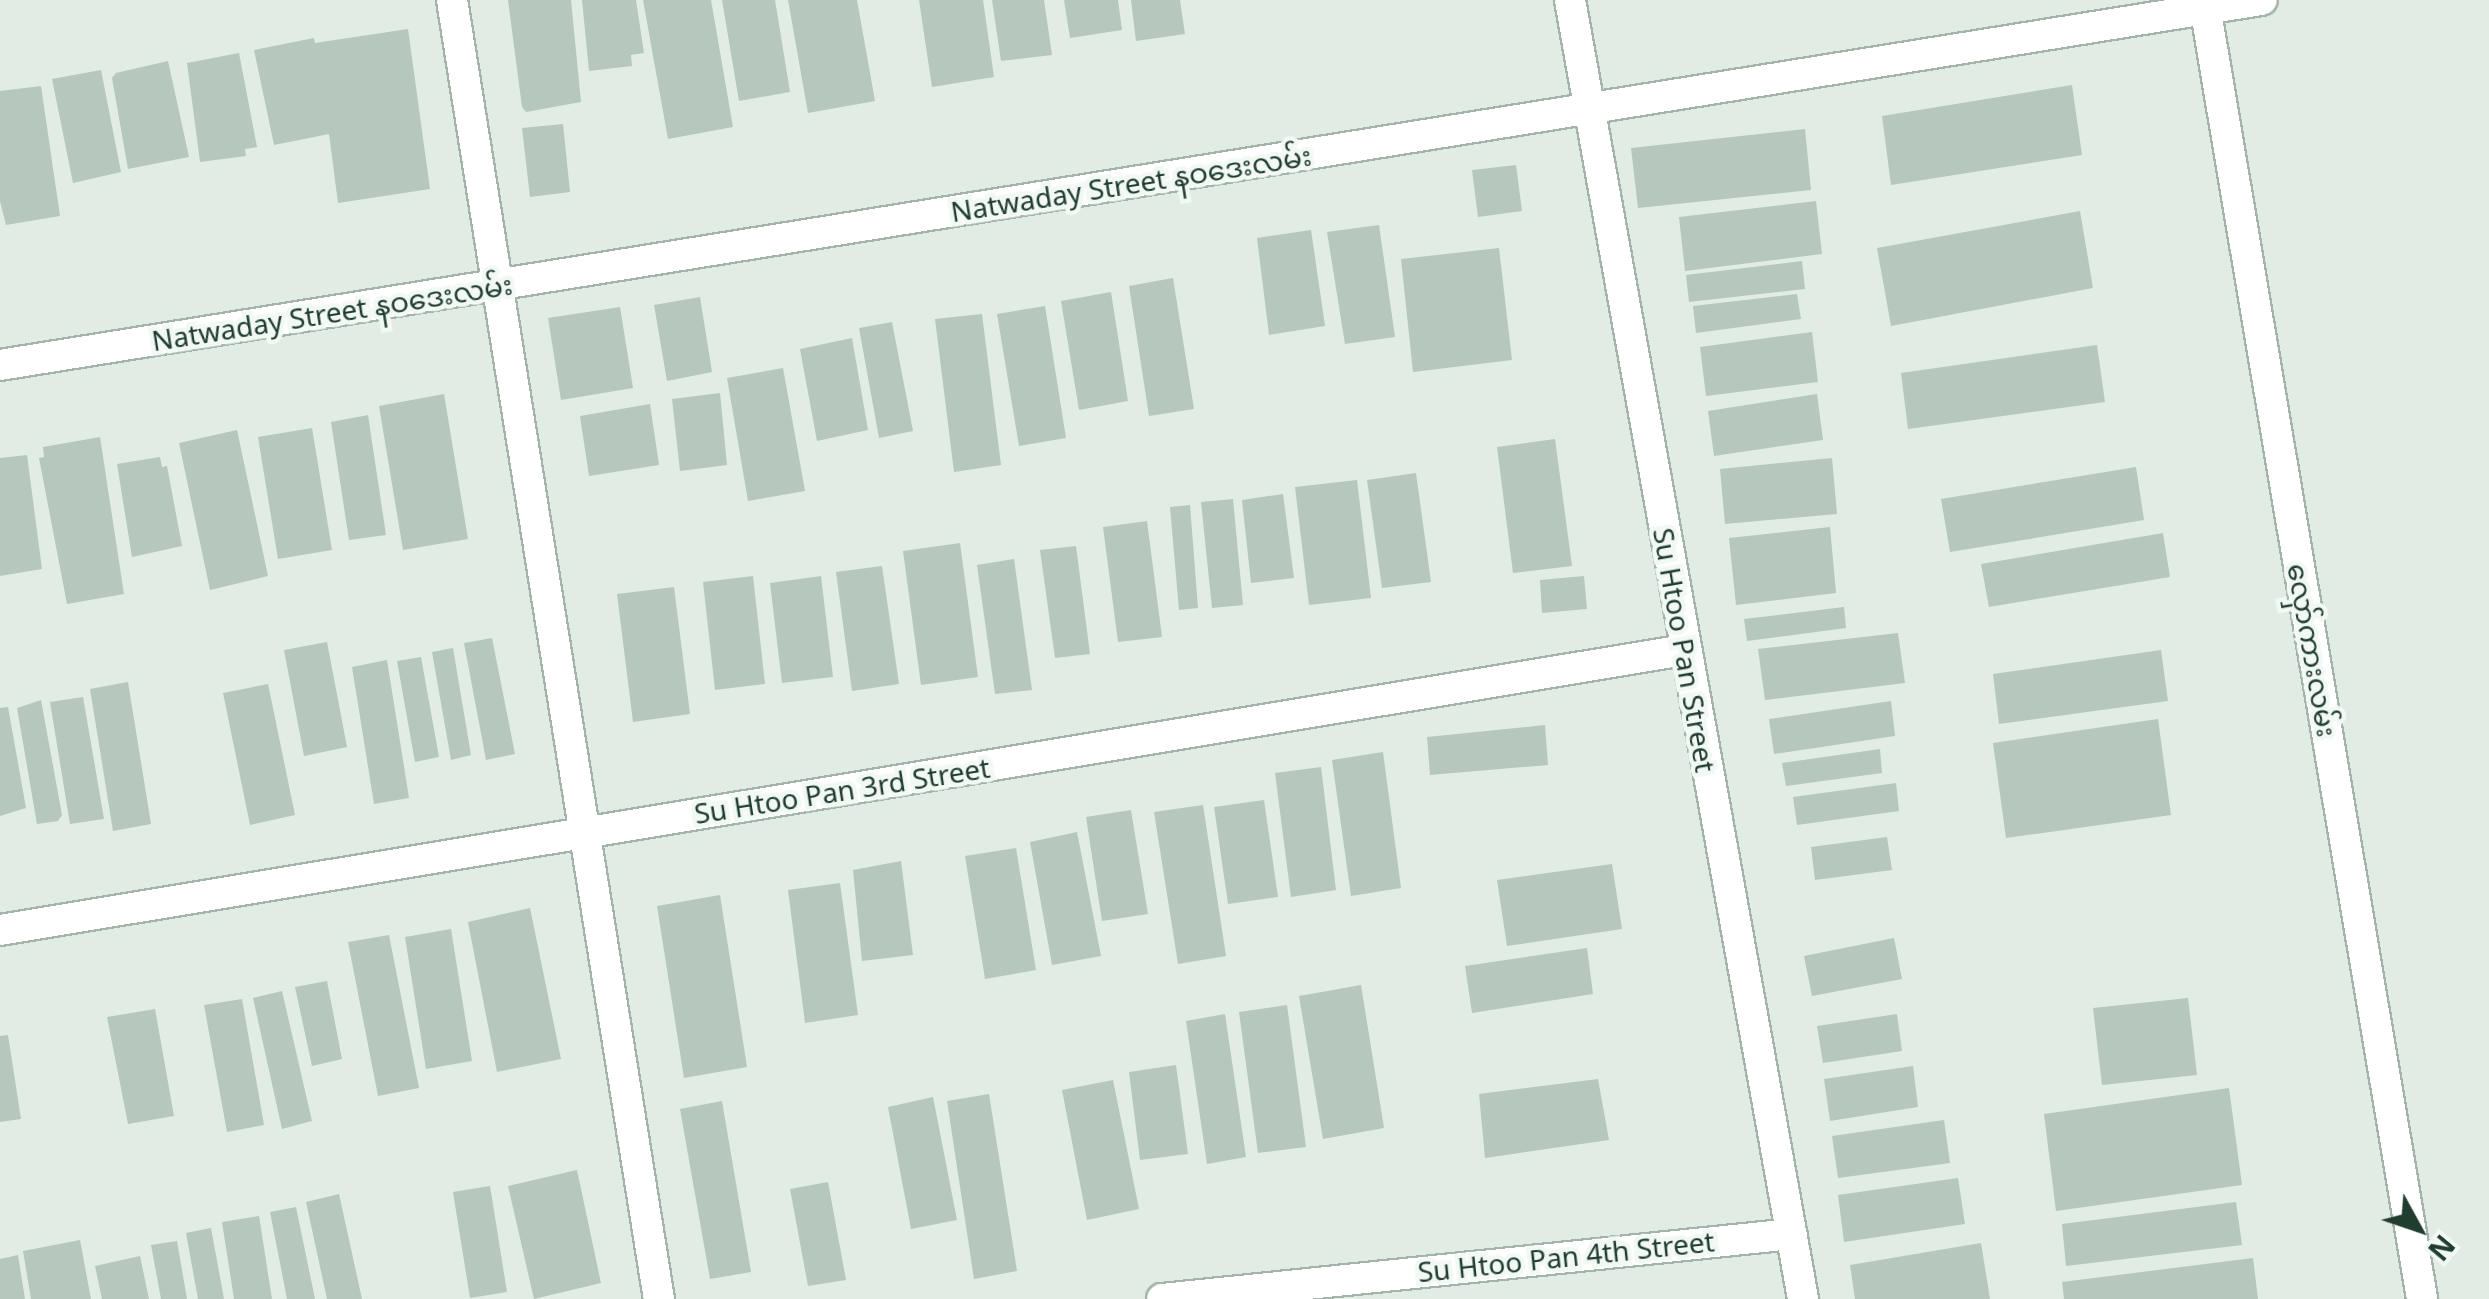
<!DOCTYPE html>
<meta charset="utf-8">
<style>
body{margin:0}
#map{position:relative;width:2489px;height:1299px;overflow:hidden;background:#e1ece5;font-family:"Noto Sans","Noto Sans Myanmar",sans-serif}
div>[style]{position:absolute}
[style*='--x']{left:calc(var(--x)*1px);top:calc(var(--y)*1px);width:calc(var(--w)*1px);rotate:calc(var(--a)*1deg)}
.building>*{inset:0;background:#b6c7bd}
.roads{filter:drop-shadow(2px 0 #a4b4ab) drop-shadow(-2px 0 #a4b4ab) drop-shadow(0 2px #a4b4ab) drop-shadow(0 -2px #a4b4ab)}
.minor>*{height:30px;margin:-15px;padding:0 15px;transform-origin:15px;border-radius:15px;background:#fff}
.secondary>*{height:30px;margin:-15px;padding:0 15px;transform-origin:15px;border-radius:15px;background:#fff}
span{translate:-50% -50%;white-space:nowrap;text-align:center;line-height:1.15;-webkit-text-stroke:9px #f2f9f4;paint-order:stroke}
.street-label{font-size:28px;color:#213d2f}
.north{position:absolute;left:2369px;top:1179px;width:100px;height:100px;-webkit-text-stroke:8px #f2f9f4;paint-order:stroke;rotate:130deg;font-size:28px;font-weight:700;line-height:40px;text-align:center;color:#213d2f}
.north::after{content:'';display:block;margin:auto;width:35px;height:45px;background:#213d2f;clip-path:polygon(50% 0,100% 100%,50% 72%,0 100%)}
</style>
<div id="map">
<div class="building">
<div style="clip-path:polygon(508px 0,571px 0,581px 102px,526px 112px,522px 107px)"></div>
<div style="clip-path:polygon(582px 0,636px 0,644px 53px,631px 55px,632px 66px,589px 71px)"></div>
<div style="clip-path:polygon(643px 0,711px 0,733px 127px,668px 139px)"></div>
<div style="clip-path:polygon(722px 0,775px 0,790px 92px,739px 101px)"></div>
<div style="clip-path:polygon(788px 0,857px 0,875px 101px,808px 113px)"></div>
<div style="clip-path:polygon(919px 0,983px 0,994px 77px,932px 87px)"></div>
<div style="clip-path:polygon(992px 0,1044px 0,1052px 55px,1001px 61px)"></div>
<div style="clip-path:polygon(1064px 0,1118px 0,1122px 30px,1070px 38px)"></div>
<div style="clip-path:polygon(1131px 0,1180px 0,1185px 34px,1136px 41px)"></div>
<div style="clip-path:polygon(408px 29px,430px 189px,338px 203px,329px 134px,274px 145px,254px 50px,314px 38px,315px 43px)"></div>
<div style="clip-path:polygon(239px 53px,257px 147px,245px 149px,246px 156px,200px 162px,187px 63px)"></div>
<div style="clip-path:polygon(168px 61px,189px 157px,128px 169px,112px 78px,116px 73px)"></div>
<div style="clip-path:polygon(101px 70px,121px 172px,73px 183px,52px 79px)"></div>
<div style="clip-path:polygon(2072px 85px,2082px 155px,1891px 185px,1882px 116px)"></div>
<div style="clip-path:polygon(41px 86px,60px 216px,6px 225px,0 201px,0 91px)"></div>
<div style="clip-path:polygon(563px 124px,570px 192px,530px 197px,522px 128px)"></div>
<div style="clip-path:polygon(1805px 129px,1811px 190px,1638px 208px,1631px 148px)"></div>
<div style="clip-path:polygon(1516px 165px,1522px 211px,1478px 217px,1472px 170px)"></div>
<div style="clip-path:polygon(1816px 201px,1822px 254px,1685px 271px,1679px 217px)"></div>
<div style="clip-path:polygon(2080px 211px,2093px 288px,1891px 326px,1877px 248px)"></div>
<div style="clip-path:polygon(1379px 225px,1395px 337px,1345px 344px,1327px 232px)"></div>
<div style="clip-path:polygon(1311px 230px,1325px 326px,1269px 335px,1257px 238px)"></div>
<div style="clip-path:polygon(1499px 248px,1512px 360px,1413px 372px,1401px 259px)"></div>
<div style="clip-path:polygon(1802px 261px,1805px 289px,1689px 302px,1686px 275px)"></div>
<div style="clip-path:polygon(1173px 278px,1194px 409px,1149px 416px,1129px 286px)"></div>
<div style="clip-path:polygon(1111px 292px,1128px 401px,1079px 410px,1061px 301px)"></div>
<div style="clip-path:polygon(1797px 294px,1801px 319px,1696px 333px,1693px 306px)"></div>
<div style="clip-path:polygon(700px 297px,712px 372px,667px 381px,654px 305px)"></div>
<div style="clip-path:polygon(1045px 306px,1066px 438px,1019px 446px,997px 314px)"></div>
<div style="clip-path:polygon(620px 307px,633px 388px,561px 400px,548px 318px)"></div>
<div style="clip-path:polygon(982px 314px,1001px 465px,954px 472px,935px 319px)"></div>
<div style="clip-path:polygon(892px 322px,913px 431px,879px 438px,859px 328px)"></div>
<div style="clip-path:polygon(1812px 332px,1818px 382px,1706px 396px,1700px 347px)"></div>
<div style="clip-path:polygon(852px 338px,868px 430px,817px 441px,800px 349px)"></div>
<div style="clip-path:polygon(2097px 345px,2105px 402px,1908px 429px,1901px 373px)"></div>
<div style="clip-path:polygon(783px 368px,805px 491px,748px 501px,727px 378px)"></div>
<div style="clip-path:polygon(720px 393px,727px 465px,680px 471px,672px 399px)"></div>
<div style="clip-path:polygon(444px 394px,468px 539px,403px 550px,379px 406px)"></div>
<div style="clip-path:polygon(1817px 394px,1823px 440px,1714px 456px,1708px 411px)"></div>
<div style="clip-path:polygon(650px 404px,659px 465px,589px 476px,580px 416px)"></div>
<div style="clip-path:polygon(368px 415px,386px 535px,349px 540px,331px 422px)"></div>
<div style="clip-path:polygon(312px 428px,332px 550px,278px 559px,258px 437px)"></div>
<div style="clip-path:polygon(237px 430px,268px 576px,210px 590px,179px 443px)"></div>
<div style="clip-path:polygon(100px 437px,124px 594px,67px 604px,39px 458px,44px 457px,43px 447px)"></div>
<div style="clip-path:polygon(1555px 439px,1572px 566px,1513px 573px,1497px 447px)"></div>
<div style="clip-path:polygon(27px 455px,42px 569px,0 576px,0 458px)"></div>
<div style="clip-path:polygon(160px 457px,162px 467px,167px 466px,182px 546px,132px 557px,117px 464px)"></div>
<div style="clip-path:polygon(1832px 458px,1837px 514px,1725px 524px,1720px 469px)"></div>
<div style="clip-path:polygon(2136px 467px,2144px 520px,1950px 552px,1941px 499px)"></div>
<div style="clip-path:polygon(1416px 473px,1431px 582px,1382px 588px,1367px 480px)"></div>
<div style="clip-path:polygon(1357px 480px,1371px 598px,1309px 605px,1295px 487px)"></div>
<div style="clip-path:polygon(1283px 494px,1294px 578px,1251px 583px,1242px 500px)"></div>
<div style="clip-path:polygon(1233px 499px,1243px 605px,1212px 608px,1201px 502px)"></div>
<div style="clip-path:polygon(1190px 505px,1198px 608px,1179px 610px,1170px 507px)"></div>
<div style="clip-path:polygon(1147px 521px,1162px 637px,1118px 642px,1103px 527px)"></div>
<div style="clip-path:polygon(1830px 527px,1836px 593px,1736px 605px,1729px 538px)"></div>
<div style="clip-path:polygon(2163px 533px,2170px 577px,1989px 607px,1981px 564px)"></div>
<div style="clip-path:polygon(960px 543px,978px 677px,921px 685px,903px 551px)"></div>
<div style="clip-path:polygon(1076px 546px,1090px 654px,1055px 658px,1040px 550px)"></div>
<div style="clip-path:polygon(1014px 559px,1032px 690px,995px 694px,977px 565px)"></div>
<div style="clip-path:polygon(882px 566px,899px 684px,852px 691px,836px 572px)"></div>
<div style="clip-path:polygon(753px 576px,765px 684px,715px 690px,703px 582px)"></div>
<div style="clip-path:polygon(821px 576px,833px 677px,782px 683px,770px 583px)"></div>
<div style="clip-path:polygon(1584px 576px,1587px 609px,1542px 613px,1540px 580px)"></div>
<div style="clip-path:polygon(674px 587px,690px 714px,633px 722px,617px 594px)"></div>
<div style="clip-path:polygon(1844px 607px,1846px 628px,1747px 641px,1744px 619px)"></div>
<div style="clip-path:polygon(1898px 633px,1905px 683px,1765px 700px,1758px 649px)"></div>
<div style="clip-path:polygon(492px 638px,515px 754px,486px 760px,464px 643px)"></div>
<div style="clip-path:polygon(327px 642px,347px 747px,304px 756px,284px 650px)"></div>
<div style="clip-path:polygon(453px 648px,471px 755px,451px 760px,432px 652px)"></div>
<div style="clip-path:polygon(2161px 650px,2168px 701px,1999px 724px,1993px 674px)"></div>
<div style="clip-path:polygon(421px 657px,439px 757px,415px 762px,397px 661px)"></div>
<div style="clip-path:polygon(387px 660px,409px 798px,374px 804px,352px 667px)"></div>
<div style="clip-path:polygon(128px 682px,151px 824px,113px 831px,90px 689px)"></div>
<div style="clip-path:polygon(268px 684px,295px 815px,250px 825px,223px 693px)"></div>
<div style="clip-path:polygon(83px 697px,104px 819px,70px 824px,50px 702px)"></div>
<div style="clip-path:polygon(41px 700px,62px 815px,58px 821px,37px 824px,17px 708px)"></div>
<div style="clip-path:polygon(1891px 701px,1895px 736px,1774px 754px,1769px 719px)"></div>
<div style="clip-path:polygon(8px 707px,26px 808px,0 816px,0 708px)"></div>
<div style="clip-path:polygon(2158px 719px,2171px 815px,2006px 838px,1993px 743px)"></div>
<div style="clip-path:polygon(1545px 725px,1548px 765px,1430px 775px,1427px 737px)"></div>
<div style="clip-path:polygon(1880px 749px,1882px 773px,1786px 786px,1782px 763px)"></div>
<div style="clip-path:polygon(1383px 752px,1401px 888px,1351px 896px,1332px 760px)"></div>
<div style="clip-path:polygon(1321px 767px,1336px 890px,1291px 897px,1275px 773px)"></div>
<div style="clip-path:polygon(1896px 783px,1899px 811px,1797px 825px,1793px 797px)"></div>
<div style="clip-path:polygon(1264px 800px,1278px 897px,1228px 904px,1214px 807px)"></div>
<div style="clip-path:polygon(1203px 805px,1226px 956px,1178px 964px,1154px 812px)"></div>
<div style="clip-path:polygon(1131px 810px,1148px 914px,1102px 921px,1086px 817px)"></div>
<div style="clip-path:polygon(1077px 832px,1101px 956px,1052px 965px,1030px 842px)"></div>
<div style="clip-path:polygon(1887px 837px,1892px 870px,1815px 880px,1811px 847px)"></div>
<div style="clip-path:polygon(1016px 848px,1036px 970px,985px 979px,965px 856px)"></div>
<div style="clip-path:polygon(901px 861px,913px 955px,862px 961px,853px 870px)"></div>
<div style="clip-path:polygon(1612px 864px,1622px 929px,1507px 946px,1497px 880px)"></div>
<div style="clip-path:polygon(840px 883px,858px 1015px,805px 1023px,788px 890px)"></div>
<div style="clip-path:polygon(720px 895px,747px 1067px,684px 1078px,657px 906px)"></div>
<div style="clip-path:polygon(530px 908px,561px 1059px,497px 1072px,468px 922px)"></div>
<div style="clip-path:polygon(451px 929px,472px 1061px,426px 1069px,405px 937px)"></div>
<div style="clip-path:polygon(389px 935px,419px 1088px,378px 1096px,348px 942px)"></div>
<div style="clip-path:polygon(1894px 938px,1902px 979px,1812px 996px,1804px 956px)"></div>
<div style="clip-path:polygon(1587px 948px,1593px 994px,1472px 1013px,1465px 966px)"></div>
<div style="clip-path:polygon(327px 981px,342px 1059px,312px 1066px,295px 987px)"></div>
<div style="clip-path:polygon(1361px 985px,1384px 1128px,1323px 1139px,1299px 996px)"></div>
<div style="clip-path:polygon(282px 991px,312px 1121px,282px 1129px,253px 998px)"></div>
<div style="clip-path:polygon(2188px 998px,2197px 1075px,2102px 1085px,2093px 1008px)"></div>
<div style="clip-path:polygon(242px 999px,264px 1125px,227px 1132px,204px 1005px)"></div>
<div style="clip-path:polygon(1287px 1005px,1306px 1147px,1258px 1153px,1239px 1012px)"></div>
<div style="clip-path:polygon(155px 1009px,174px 1116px,128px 1124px,107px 1017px)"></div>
<div style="clip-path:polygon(1225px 1014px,1246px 1157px,1207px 1164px,1186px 1021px)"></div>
<div style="clip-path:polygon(1897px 1014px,1902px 1051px,1823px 1063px,1817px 1026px)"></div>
<div style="clip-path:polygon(8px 1035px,21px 1119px,0 1122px,0 1036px)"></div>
<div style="clip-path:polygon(1176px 1065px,1188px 1154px,1140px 1160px,1129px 1072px)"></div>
<div style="clip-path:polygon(1913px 1066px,1918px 1107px,1830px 1121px,1824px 1079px)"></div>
<div style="clip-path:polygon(1598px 1079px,1609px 1140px,1485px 1158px,1479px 1094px)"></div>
<div style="clip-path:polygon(1113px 1080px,1139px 1209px,1087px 1220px,1062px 1090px)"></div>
<div style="clip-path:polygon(2229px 1088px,2242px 1185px,2056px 1211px,2044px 1114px)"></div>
<div style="clip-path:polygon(989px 1094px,1017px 1271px,974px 1279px,947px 1101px)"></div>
<div style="clip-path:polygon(933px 1097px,957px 1220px,911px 1229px,888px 1107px)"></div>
<div style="clip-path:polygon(722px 1101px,751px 1272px,710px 1279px,680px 1109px)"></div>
<div style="clip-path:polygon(1944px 1120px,1950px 1163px,1838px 1178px,1832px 1136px)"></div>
<div style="clip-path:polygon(577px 1170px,601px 1283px,534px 1299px,508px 1186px)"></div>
<div style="clip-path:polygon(1958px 1178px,1965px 1224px,1844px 1242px,1838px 1195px)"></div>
<div style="clip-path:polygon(828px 1182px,846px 1280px,808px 1286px,790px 1189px)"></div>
<div style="clip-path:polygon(490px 1186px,507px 1292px,470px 1298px,453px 1192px)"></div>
<div style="clip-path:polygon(339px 1194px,362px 1299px,327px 1299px,306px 1202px)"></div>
<div style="clip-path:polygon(2236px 1202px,2242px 1245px,2066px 1266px,2062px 1224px)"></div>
<div style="clip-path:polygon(296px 1207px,315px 1299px,287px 1299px,270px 1212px)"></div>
<div style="clip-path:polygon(259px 1216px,272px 1299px,234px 1299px,222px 1222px)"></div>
<div style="clip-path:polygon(211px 1228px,224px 1299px,198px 1299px,186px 1233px)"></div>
<div style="clip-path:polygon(80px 1240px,91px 1299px,31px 1299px,23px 1251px)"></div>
<div style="clip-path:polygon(177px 1241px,187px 1299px,161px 1299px,151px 1245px)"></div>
<div style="clip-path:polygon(1981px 1243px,1990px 1299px,1855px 1299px,1850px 1265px)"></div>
<div style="clip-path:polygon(18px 1255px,25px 1299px,0 1299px,0 1259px)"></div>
<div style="clip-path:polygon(140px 1256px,149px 1299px,102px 1299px,95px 1266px)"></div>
<div style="clip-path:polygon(2253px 1258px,2258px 1299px,2064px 1299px,2062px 1282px)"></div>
</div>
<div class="roads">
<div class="minor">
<div style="--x:452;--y:0;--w:1315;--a:80.95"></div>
<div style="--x:1570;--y:0;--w:1320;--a:79.83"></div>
<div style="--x:0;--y:365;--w:2291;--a:-9.17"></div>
<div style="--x:0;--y:930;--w:1707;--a:-9.44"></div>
<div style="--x:1162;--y:1299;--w:633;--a:-5.89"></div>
</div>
<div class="secondary">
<div style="--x:2204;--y:0;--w:1317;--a:80.47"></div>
</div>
</div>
<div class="street-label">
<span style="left:1131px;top:183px;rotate:-9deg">Natwaday Street နဝဒေးလမ်း</span>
<span style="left:332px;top:312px;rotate:-9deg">Natwaday Street နဝဒေးလမ်း</span>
<span style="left:1685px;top:650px;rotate:80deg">Su Htoo Pan Street</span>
<span style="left:2313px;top:650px;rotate:80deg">လှော်ကားလမ်း</span>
<span style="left:842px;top:790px;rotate:-9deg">Su Htoo Pan 3rd Street</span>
<span style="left:1566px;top:1256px;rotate:-6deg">Su Htoo Pan 4th Street</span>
</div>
<div class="north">N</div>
</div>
